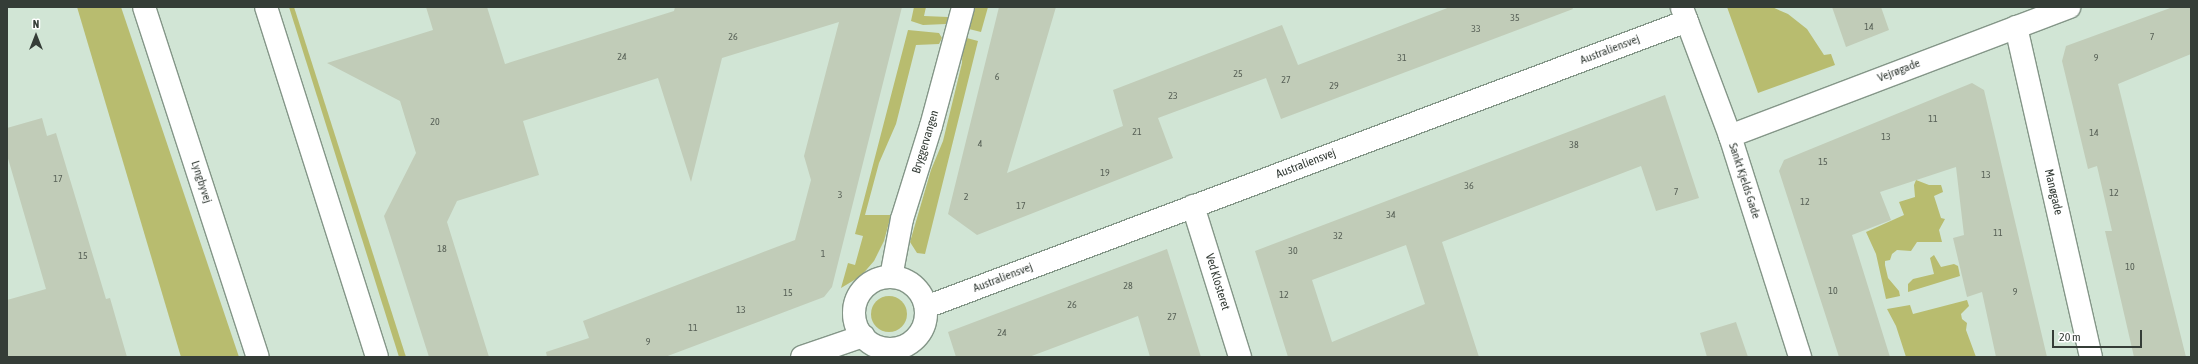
<!DOCTYPE html>
<meta charset="utf-8">
<style>
body{margin:0}
#map{position:relative;width:2198px;height:364px;overflow:hidden;background:#d1e5d5;font-family:"Asap Condensed",sans-serif}
div>[style]{position:absolute}
[style*='--x']{left:calc(var(--x)*1px);top:calc(var(--y)*1px);width:calc(var(--w)*1px);rotate:calc(var(--a)*1deg)}
.green>*{inset:0;background:#b8bc6f}
.round{border-radius:50%}
.building>*{inset:0;background:#c1ccb8}
.roads{filter:drop-shadow(1px 0 #849688) drop-shadow(-1px 0 #849688) drop-shadow(0 1px #849688) drop-shadow(0 -1px #849688)}
.minor>*{height:22px;margin:-11px;padding:0 11px;transform-origin:11px;border-radius:11px;background:#fff}
.minor>.ring{margin:-11px;padding:0;box-sizing:content-box;background:none;border:22px solid #fff;border-radius:50%}
span{translate:-50% -50%;white-space:nowrap;text-align:center;line-height:1.15;-webkit-text-stroke:3px #fff;paint-order:stroke}
.number-label{font-size:10px;color:#586157}
.number-label span{-webkit-text-stroke-width:0}
.street-label{font-size:12px;color:#353d37}
.frame{position:absolute;inset:0;border:8px solid #353d37;pointer-events:none}
.north{position:absolute;left:16px;top:16px;width:40px;height:40px;-webkit-text-stroke:3px #fff;paint-order:stroke;rotate:0deg;font-size:11px;font-weight:700;line-height:16px;text-align:center;color:#353d37}
.north::after{content:'';display:block;margin:auto;width:14px;height:18px;background:#353d37;clip-path:polygon(50% 0,100% 100%,50% 72%,0 100%)}
.scale{position:absolute;left:2052px;top:330px;width:90px;height:18px;box-sizing:border-box;border:2px solid #353d37;border-top:0;padding-left:5px;font-size:12px;line-height:14px;white-space:nowrap;color:#353d37;-webkit-text-stroke:3px #fff;paint-order:stroke}
</style>
<div id="map">
<div class="green">
<div style="clip-path:polygon(77px 7px,121px 7px,239px 357px,181px 357px)"></div>
<div style="clip-path:polygon(289px 7px,294px 7px,406px 357px,399px 357px)"></div>
<div style="clip-path:polygon(914px 7px,926px 7px,924px 16px,948px 17px,946px 24px,923px 25px,911px 21px)"></div>
<div style="clip-path:polygon(975px 7px,988px 7px,981px 32px,965px 28px)"></div>
<div style="clip-path:polygon(1727px 7px,1772px 7px,1788px 14px,1807px 29px,1824px 55px,1831px 54px,1835px 65px,1758px 93px)"></div>
<div style="clip-path:polygon(908px 30px,939px 33px,942px 38px,939px 44px,916px 45px,896px 124px,879px 163px,865px 215px,891px 215px,884px 241px,874px 261px,861px 276px,841px 288px,848px 263px,855px 265px,863px 236px,855px 234px)"></div>
<div style="clip-path:polygon(963px 37px,978px 41px,925px 254px,917px 253px,910px 242px,931px 170px,943px 141px,962px 63px)"></div>
<div style="clip-path:polygon(1916px 180px,1929px 185px,1941px 185px,1942px 188px,1943px 192px,1934px 196px,1941px 218px,1945px 219px,1939px 230px,1942px 242px,1917px 242px,1911px 251px,1897px 250px,1892px 254px,1890px 260px,1885px 261px,1885px 265px,1888px 278px,1899px 291px,1900px 296px,1886px 299px,1876px 254px,1866px 232px,1904px 215px,1899px 202px,1915px 197px,1914px 185px)"></div>
<div style="clip-path:polygon(1934px 255px,1941px 267px,1954px 264px,1958px 266px,1960px 276px,1908px 292px,1908px 284px,1913px 279px,1934px 274px,1930px 258px)"></div>
<div class="round" style="left:871px;top:296px;width:36px;height:36px"></div>
<div style="clip-path:polygon(1967px 300px,1969px 306px,1961px 314px,1962px 319px,1967px 323px,1966px 330px,1976px 357px,1906px 357px,1896px 326px,1887px 309px,1910px 305px,1913px 314px)"></div>
</div>
<div class="building">
<div style="clip-path:polygon(426px 7px,487px 7px,505px 64px,674px 11px,675px 7px,902px 7px,832px 287px,824px 297px,665px 357px,547px 357px,546px 352px,589px 338px,583px 321px,795px 240px,811px 180px,804px 156px,839px 22px,722px 58px,691px 182px,658px 78px,523px 121px,539px 175px,457px 201px,447px 222px,489px 357px,429px 357px,384px 216px,416px 153px,400px 101px,327px 63px,433px 30px)"></div>
<div style="clip-path:polygon(999px 7px,1056px 7px,1007px 173px,1123px 126px,1113px 90px,1282px 25px,1298px 65px,1450px 7px,1572px 7px,1573px 9px,1281px 119px,1266px 78px,1158px 118px,1173px 158px,977px 235px,948px 214px)"></div>
<div style="clip-path:polygon(1832px 7px,1881px 7px,1889px 30px,1846px 47px)"></div>
<div style="clip-path:polygon(2173px 7px,2191px 7px,2191px 54px,2118px 84px,2186px 357px,2134px 357px,2105px 231px,2112px 231px,2097px 166px,2088px 169px,2062px 61px,2066px 46px)"></div>
<div style="clip-path:polygon(1972px 83px,1984px 90px,2047px 357px,1996px 357px,1982px 292px,1967px 297px,1953px 238px,1964px 235px,1956px 167px,1880px 192px,1891px 220px,1852px 235px,1890px 357px,1839px 357px,1779px 171px,1784px 160px)"></div>
<div style="clip-path:polygon(evenodd,1665px 95px,1699px 198px,1656px 211px,1641px 166px,1442px 242px,1479px 357px,1288px 357px,1255px 251px,1665px 95px,1406px 245px,1425px 304px,1332px 342px,1312px 280px,1406px 245px)"></div>
<div style="clip-path:polygon(42px 118px,47px 136px,56px 133px,106px 299px,110px 298px,127px 357px,7px 357px,7px 300px,46px 289px,7px 155px,7px 128px)"></div>
<div style="clip-path:polygon(1167px 249px,1201px 357px,1150px 357px,1138px 316px,1029px 357px,956px 357px,948px 332px)"></div>
<div style="clip-path:polygon(1736px 322px,1748px 357px,1707px 357px,1700px 333px)"></div>
</div>
<div class="roads">
<div class="minor">
<div style="--x:144;--y:7;--w:368;--a:72"></div>
<div style="--x:266;--y:7;--w:367;--a:72.4"></div>
<div style="--x:1682;--y:8;--w:137;--a:69.4"></div>
<div style="--x:1730;--y:136;--w:232;--a:72.4"></div>
<div style="--x:2016;--y:27;--w:338;--a:77.2"></div>
<div style="--x:1730;--y:136;--w:363;--a:-20.8"></div>
<div style="--x:1193;--y:206;--w:158;--a:72.7"></div>
<div style="--x:891;--y:277;--w:59;--a:-79.3"></div>
<div style="--x:902;--y:219;--w:97;--a:-72.7"></div>
<div style="--x:931;--y:126;--w:123;--a:-74.9"></div>
<div class="ring" style="left:854px;top:277px;width:50px;height:50px"></div>
<div style="--x:926;--y:307;--w:813;--a:-20.6"></div>
<div style="--x:802;--y:357;--w:65;--a:-19"></div>
</div>
</div>
<div class="number-label">
<span style="left:1515px;top:18px">35</span>
<span style="left:1869px;top:27px">14</span>
<span style="left:1476px;top:29px">33</span>
<span style="left:733px;top:37px">26</span>
<span style="left:2152px;top:37px">7</span>
<span style="left:622px;top:57px">24</span>
<span style="left:1402px;top:58px">31</span>
<span style="left:2096px;top:58px">9</span>
<span style="left:1238px;top:74px">25</span>
<span style="left:997px;top:77px">6</span>
<span style="left:1286px;top:80px">27</span>
<span style="left:1334px;top:86px">29</span>
<span style="left:1173px;top:96px">23</span>
<span style="left:1933px;top:119px">11</span>
<span style="left:435px;top:122px">20</span>
<span style="left:1137px;top:132px">21</span>
<span style="left:2094px;top:133px">14</span>
<span style="left:1886px;top:137px">13</span>
<span style="left:980px;top:144px">4</span>
<span style="left:1574px;top:145px">38</span>
<span style="left:1823px;top:162px">15</span>
<span style="left:1105px;top:173px">19</span>
<span style="left:1986px;top:175px">13</span>
<span style="left:58px;top:179px">17</span>
<span style="left:1469px;top:186px">36</span>
<span style="left:1676px;top:192px">7</span>
<span style="left:2114px;top:193px">12</span>
<span style="left:840px;top:195px">3</span>
<span style="left:966px;top:197px">2</span>
<span style="left:1805px;top:202px">12</span>
<span style="left:1021px;top:206px">17</span>
<span style="left:1391px;top:215px">34</span>
<span style="left:1998px;top:233px">11</span>
<span style="left:1338px;top:236px">32</span>
<span style="left:442px;top:249px">18</span>
<span style="left:1293px;top:251px">30</span>
<span style="left:823px;top:254px">1</span>
<span style="left:83px;top:256px">15</span>
<span style="left:2130px;top:267px">10</span>
<span style="left:1128px;top:286px">28</span>
<span style="left:1833px;top:291px">10</span>
<span style="left:2015px;top:292px">9</span>
<span style="left:788px;top:293px">15</span>
<span style="left:1284px;top:295px">12</span>
<span style="left:1072px;top:305px">26</span>
<span style="left:741px;top:310px">13</span>
<span style="left:1172px;top:317px">27</span>
<span style="left:693px;top:328px">11</span>
<span style="left:1002px;top:333px">24</span>
<span style="left:648px;top:342px">9</span>
</div>
<div class="street-label">
<span style="left:1610px;top:50px;rotate:-21deg">Australiensvej</span>
<span style="left:1899px;top:71px;rotate:-21deg">Vejrøgade</span>
<span style="left:926px;top:142px;rotate:-73deg">Bryggervangen</span>
<span style="left:1306px;top:164px;rotate:-21deg">Australiensvej</span>
<span style="left:1744px;top:181px;rotate:72deg">Sankt Kjelds Gade</span>
<span style="left:201px;top:182px;rotate:72deg">Lyngbyvej</span>
<span style="left:2053px;top:192px;rotate:77deg">Manøgade</span>
<span style="left:1003px;top:278px;rotate:-21deg">Australiensvej</span>
<span style="left:1217px;top:282px;rotate:73deg">Ved Klosteret</span>
</div>
<div class="frame"></div>
<div class="north">N</div>
<div class="scale">20 m</div>
</div>
